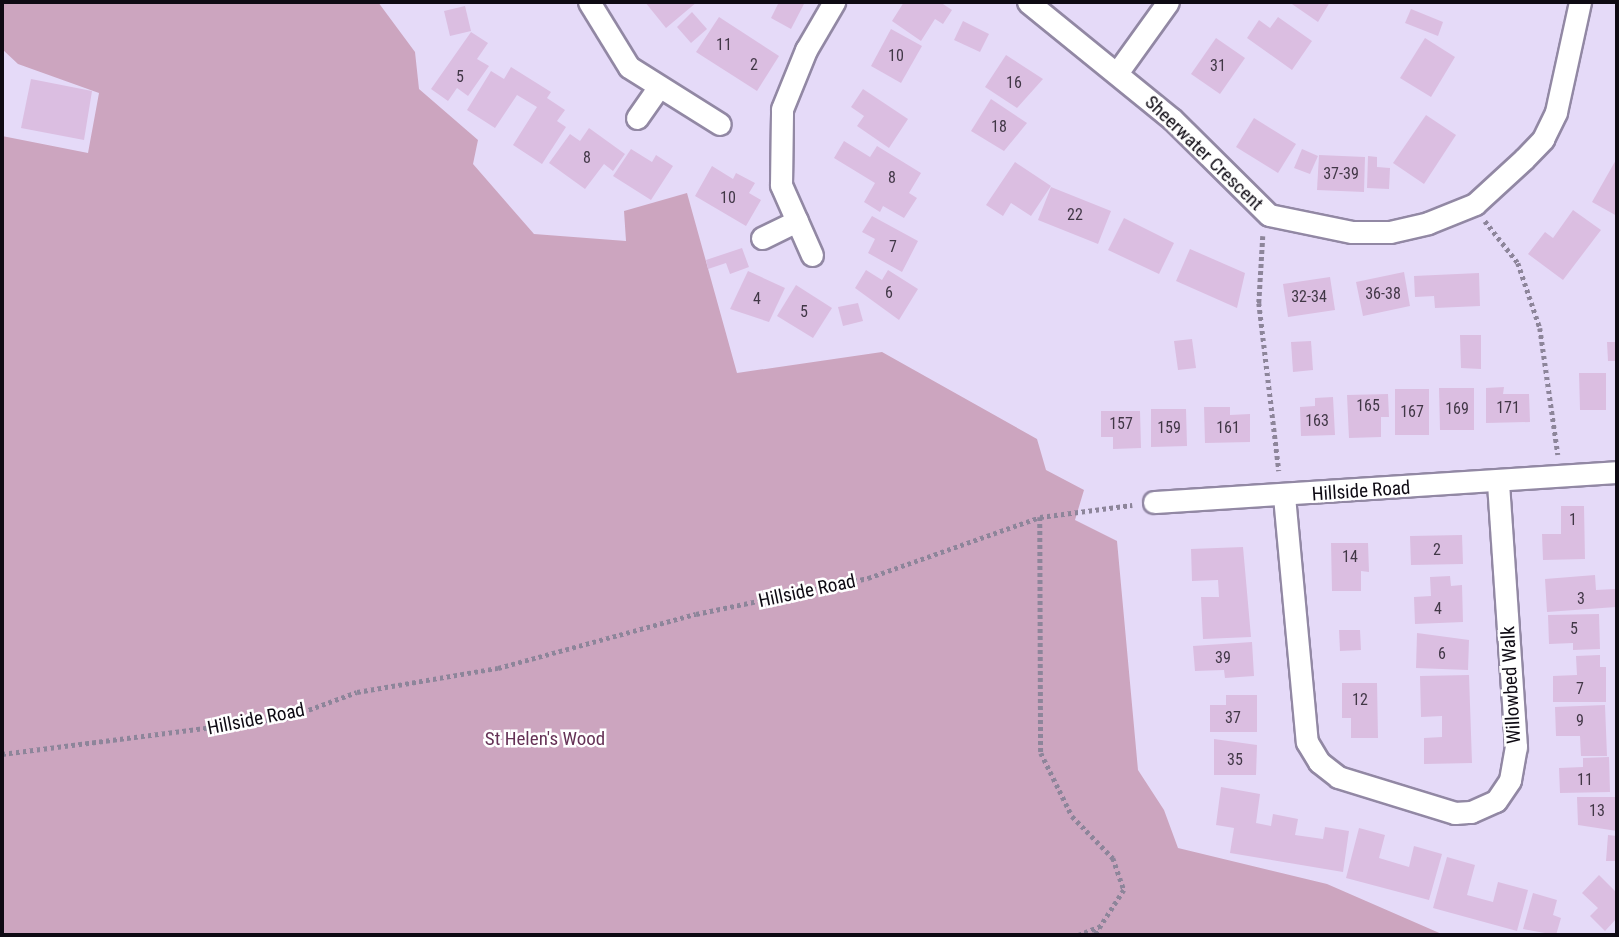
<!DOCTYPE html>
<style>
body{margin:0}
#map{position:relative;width:1619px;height:937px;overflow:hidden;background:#e5daf8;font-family:"Roboto Condensed",sans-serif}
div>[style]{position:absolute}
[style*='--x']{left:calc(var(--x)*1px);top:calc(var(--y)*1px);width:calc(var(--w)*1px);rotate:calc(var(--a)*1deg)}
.green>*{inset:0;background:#cca5bf}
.building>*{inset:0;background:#dbbee1}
.path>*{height:4.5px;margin-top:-2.25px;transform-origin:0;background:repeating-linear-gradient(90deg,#8d859a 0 3.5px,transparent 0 7px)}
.roads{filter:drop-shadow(2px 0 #9288a4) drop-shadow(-2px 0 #9288a4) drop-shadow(0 2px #9288a4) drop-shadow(0 -2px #9288a4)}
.minor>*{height:21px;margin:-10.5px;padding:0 10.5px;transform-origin:10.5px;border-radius:10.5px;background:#fff}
span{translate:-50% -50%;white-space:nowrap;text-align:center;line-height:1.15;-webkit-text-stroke:5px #fff;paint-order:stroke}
.number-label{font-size:16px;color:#413746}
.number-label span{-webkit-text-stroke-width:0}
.street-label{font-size:19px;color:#0e0a13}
.park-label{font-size:19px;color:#653256}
.frame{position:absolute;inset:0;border:4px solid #0e0a13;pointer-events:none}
</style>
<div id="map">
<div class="green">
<div style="clip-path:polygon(2px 2px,378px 2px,415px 52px,419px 89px,478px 140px,473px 164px,534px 234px,626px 241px,624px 211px,687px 193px,737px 373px,882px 352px,1037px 439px,1046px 470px,1084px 490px,1075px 520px,1117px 541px,1138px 770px,1164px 810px,1178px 848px,1327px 884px,1444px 935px,2px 935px,2px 136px,88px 153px,99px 93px,18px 64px,2px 49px)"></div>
</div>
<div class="building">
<div style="clip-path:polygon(645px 2px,697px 2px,666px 28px)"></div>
<div style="clip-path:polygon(779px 2px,805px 2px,791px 29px,771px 18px)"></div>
<div style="clip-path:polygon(904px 2px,940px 2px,952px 10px,943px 24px,935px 19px,921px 41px,892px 21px)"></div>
<div style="clip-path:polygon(1289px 2px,1330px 2px,1318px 22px)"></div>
<div style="clip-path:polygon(465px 6px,471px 31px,450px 36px,444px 11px)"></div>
<div style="clip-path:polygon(1411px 9px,1443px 22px,1438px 36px,1405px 23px)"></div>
<div style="clip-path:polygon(692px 12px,707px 29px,691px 43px,677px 27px)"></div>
<div style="clip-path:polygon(719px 17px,779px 56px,757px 91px,696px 52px)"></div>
<div style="clip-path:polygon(1278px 17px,1312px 41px,1292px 70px,1247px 38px,1259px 20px,1270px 28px)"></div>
<div style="clip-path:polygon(963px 21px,989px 34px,980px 52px,954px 40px)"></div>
<div style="clip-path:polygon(891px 29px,922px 46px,901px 83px,871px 66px)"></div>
<div style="clip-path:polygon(471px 32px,488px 43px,477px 59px,489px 66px,468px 96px,457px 88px,448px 101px,431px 89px)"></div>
<div style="clip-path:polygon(1216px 38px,1245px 58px,1220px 94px,1191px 74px)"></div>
<div style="clip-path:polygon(1425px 38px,1455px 57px,1431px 97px,1400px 78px)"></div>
<div style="clip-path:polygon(1006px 55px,1043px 79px,1017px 108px,985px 87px)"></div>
<div style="clip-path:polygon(511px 67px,551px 92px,547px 98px,565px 110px,557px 121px,566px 127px,542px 164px,513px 145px,537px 107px,517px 95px,495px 128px,467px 110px,491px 71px,504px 79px)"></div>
<div style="clip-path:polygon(31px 79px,92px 91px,84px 140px,21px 128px)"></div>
<div style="clip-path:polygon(863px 89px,908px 119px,889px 148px,857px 126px,864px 116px,851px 107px)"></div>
<div style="clip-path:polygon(991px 99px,1027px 123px,1004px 151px,971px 131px)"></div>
<div style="clip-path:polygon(1426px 115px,1456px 135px,1424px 184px,1393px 163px)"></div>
<div style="clip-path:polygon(1254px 118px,1296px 144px,1278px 173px,1236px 147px)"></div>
<div style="clip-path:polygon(589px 128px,625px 154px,613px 171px,604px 164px,585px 189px,549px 163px,570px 134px,580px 141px)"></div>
<div style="clip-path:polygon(844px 141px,870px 157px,877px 146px,921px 173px,909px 193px,917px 198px,904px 218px,883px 206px,880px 212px,864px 202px,875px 183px,834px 158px)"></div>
<div style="clip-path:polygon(631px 149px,652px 162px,656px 155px,673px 166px,651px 200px,613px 176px)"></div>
<div style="clip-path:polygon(1302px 149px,1318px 156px,1310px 174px,1294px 168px)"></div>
<div style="clip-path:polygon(1319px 155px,1365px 157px,1364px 192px,1317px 190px)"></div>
<div style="clip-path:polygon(1368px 156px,1377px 157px,1377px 167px,1390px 168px,1389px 189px,1367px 188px)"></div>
<div style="clip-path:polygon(1617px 158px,1617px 216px,1592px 202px)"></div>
<div style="clip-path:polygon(1015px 162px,1051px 186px,1031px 216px,1011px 203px,1003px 216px,986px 205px)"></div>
<div style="clip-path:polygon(712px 166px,733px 179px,736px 173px,755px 183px,749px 193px,761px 200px,746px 226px,695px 196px)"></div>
<div style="clip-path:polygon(1051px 187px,1111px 211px,1098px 244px,1038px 220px)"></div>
<div style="clip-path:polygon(1573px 210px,1601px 230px,1563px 280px,1528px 254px,1545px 232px,1553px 238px)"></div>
<div style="clip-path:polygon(872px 216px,918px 241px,902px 272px,868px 253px,875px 239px,862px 232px)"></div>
<div style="clip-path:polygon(1124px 218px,1174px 243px,1159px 274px,1108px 250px)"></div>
<div style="clip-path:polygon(742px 248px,749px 267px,730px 274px,726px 263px,708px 269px,706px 260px)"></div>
<div style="clip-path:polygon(1190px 249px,1245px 273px,1237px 308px,1176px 281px)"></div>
<div style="clip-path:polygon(866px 270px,882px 280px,888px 270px,918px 289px,899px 320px,855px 288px)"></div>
<div style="clip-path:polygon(748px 271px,785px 288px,769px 322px,730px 309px)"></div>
<div style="clip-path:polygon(1404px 272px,1410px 306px,1363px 316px,1356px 282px)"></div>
<div style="clip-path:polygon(1479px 273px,1480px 306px,1435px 308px,1434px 296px,1415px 297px,1414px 276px)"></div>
<div style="clip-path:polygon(1330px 277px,1335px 310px,1288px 317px,1283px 284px)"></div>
<div style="clip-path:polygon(796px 285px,832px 308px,813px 338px,777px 316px)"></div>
<div style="clip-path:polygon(858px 303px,863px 321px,843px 326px,838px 307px)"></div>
<div style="clip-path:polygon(1460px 335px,1481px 335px,1481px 369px,1461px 368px)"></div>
<div style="clip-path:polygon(1192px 339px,1196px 368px,1178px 370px,1174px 341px)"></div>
<div style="clip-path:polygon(1311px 341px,1313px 370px,1293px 372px,1291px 342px)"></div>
<div style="clip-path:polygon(1607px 342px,1617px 342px,1617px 361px,1608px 361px)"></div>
<div style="clip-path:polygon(1579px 373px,1606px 373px,1606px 410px,1580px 410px)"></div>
<div style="clip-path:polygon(1504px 387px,1503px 394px,1529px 394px,1530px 422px,1486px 423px,1486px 388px)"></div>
<div style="clip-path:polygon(1439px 388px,1474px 388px,1474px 430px,1440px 430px)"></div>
<div style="clip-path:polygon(1395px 389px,1429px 389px,1429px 435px,1395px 435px)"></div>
<div style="clip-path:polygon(1388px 394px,1389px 417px,1381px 417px,1381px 437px,1349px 438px,1347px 395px)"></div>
<div style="clip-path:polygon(1333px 397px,1335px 435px,1301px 436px,1300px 407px,1315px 406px,1315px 398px)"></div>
<div style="clip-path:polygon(1204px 407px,1230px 407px,1230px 415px,1250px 414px,1250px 442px,1205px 443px)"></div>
<div style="clip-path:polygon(1151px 409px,1186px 409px,1187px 446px,1151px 447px)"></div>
<div style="clip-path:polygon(1101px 411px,1140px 411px,1141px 448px,1113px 449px,1113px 437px,1101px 437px)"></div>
<div style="clip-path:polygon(1561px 506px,1584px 506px,1585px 559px,1543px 560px,1542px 534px,1561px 534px)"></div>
<div style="clip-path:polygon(1462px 535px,1463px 564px,1411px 565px,1410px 536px)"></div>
<div style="clip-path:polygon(1331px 543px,1368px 543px,1369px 572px,1361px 571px,1361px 591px,1332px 591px)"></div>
<div style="clip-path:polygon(1243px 547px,1251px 637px,1203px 639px,1201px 597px,1219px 597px,1218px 580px,1192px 581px,1191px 549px)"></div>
<div style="clip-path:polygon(1595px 575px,1596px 590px,1615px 589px,1616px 607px,1547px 612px,1545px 579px)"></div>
<div style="clip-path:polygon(1450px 576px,1451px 586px,1462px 585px,1463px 622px,1415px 624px,1414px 597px,1431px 596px,1430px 577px)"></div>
<div style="clip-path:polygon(1599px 614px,1600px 649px,1573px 650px,1573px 643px,1549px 644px,1548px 615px)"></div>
<div style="clip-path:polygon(1339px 630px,1360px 630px,1361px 650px,1340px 651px)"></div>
<div style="clip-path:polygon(1417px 633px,1469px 640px,1468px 670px,1416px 668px)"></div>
<div style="clip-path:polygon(1252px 642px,1254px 676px,1225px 678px,1224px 670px,1195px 671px,1193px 646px)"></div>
<div style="clip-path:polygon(1600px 655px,1600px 667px,1606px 667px,1606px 702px,1553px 702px,1553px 676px,1577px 675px,1576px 656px)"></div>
<div style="clip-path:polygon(1469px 675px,1472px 763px,1424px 764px,1424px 738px,1442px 737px,1442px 716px,1421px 717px,1420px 676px)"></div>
<div style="clip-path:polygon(1342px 683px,1377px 683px,1378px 738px,1351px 738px,1351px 718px,1342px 718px)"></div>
<div style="clip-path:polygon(1226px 695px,1257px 695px,1257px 732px,1210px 732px,1210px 705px,1226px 705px)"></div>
<div style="clip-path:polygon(1605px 705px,1607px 756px,1581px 756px,1580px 736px,1556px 736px,1555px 707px)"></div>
<div style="clip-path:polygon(1214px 739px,1257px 745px,1256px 775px,1214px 775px)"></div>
<div style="clip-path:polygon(1609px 757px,1610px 792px,1560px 793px,1559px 768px,1583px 767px,1583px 758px)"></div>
<div style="clip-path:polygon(1221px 787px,1260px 794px,1256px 823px,1271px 826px,1273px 814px,1298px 819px,1295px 835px,1323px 839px,1325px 827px,1349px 831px,1343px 872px,1230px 853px,1234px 828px,1216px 825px)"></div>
<div style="clip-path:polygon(1577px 797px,1617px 797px,1617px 831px,1578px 825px)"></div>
<div style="clip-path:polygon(1359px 828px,1385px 835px,1379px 858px,1409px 867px,1414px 846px,1442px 854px,1429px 900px,1346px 878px)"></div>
<div style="clip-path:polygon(1608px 835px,1617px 836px,1617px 861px,1606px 861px)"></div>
<div style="clip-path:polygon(1447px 857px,1475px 865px,1467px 895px,1493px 902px,1498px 882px,1528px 890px,1517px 931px,1433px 908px)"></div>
<div style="clip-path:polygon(1599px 875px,1617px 893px,1617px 918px,1605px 931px,1590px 916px,1598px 908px,1582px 893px)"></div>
<div style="clip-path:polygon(1533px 893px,1557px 900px,1553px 915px,1561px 918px,1556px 935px,1523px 929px)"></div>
</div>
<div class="path">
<div style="--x:1485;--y:221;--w:53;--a:51.8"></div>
<div style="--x:1518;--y:263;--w:69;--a:71.3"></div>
<div style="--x:1540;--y:328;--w:128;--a:81.9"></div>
<div style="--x:1263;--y:236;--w:67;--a:93.4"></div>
<div style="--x:1259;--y:303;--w:169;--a:83.2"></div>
<div style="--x:1040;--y:517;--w:236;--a:89.8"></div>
<div style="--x:1041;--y:753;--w:70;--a:63.8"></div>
<div style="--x:1072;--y:816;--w:59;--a:45.7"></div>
<div style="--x:1113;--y:858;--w:34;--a:71"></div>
<div style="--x:1124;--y:890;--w:54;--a:122.8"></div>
<div style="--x:2;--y:754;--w:289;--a:-7.3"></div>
<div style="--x:289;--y:717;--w:72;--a:-20.2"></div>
<div style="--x:357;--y:692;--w:143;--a:-9.7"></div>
<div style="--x:498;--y:668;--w:205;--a:-15.3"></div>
<div style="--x:696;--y:614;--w:176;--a:-11.8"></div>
<div style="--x:868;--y:578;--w:182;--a:-19.5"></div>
<div style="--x:1040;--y:517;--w:93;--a:-7.4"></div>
<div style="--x:1078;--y:935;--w:22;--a:-22"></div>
</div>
<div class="roads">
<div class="minor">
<div style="--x:589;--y:2;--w:76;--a:58.4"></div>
<div style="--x:629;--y:67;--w:107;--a:32.1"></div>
<div style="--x:1028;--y:2;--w:186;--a:39.1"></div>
<div style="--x:1172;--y:119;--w:136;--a:44.7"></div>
<div style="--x:1269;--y:215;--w:85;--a:11.6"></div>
<div style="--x:1352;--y:232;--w:38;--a:0"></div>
<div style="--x:1390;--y:232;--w:39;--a:-13"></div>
<div style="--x:1428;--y:223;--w:51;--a:-22"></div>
<div style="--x:1475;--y:204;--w:67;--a:-42.6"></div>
<div style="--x:1524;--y:159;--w:28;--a:-46"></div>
<div style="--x:1543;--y:139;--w:30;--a:-64"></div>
<div style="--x:1556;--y:112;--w:113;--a:-77.7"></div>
<div style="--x:1117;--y:73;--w:87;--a:-54.3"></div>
<div style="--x:637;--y:118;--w:38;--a:-55"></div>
<div style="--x:762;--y:238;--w:39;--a:-26"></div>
<div style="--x:812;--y:255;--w:77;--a:-113.9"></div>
<div style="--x:781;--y:185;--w:76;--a:-89.2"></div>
<div style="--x:782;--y:109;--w:64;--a:-67.9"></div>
<div style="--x:806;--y:50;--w:56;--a:-59.7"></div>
<div style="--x:1284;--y:496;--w:247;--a:84.7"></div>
<div style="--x:1307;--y:742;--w:23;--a:59"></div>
<div style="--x:1319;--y:762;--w:24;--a:38"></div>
<div style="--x:1338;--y:777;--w:122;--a:17.1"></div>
<div style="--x:1455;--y:813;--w:16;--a:-4"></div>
<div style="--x:1471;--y:812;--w:27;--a:-24"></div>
<div style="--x:1496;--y:801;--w:25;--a:-56"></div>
<div style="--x:1510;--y:780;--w:34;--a:-80"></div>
<div style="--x:1516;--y:747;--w:266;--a:-93.9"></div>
<div style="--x:1154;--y:502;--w:464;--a:-3.7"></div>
</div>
</div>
<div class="number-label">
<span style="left:724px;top:45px">11</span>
<span style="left:896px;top:56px">10</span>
<span style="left:754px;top:65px">2</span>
<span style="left:1218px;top:66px">31</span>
<span style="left:460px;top:77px">5</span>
<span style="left:1014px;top:83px">16</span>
<span style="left:999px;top:127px">18</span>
<span style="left:587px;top:158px">8</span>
<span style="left:1341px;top:174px">37-39</span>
<span style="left:892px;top:178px">8</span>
<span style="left:728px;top:198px">10</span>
<span style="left:1075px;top:215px">22</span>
<span style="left:893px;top:247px">7</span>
<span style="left:889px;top:293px">6</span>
<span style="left:1383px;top:294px">36-38</span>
<span style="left:1309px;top:297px">32-34</span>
<span style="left:757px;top:299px">4</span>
<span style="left:804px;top:312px">5</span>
<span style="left:1368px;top:406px">165</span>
<span style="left:1508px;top:408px">171</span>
<span style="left:1457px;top:409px">169</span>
<span style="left:1412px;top:412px">167</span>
<span style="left:1317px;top:421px">163</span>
<span style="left:1121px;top:424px">157</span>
<span style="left:1169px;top:428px">159</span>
<span style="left:1228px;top:428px">161</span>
<span style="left:1573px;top:520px">1</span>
<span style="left:1437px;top:550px">2</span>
<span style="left:1350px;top:557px">14</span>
<span style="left:1581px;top:599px">3</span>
<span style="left:1438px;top:609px">4</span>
<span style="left:1574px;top:629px">5</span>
<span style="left:1442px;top:654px">6</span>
<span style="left:1223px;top:658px">39</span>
<span style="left:1580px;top:689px">7</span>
<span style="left:1360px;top:700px">12</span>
<span style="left:1233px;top:718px">37</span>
<span style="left:1580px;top:721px">9</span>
<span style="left:1235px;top:760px">35</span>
<span style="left:1585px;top:780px">11</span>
<span style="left:1597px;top:811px">13</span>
</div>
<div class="street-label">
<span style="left:1204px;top:153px;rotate:44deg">Sheerwater Crescent</span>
<span style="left:1361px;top:491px;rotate:-4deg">Hillside Road</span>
<span style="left:807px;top:591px;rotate:-12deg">Hillside Road</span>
<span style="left:1511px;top:685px;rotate:-93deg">Willowbed Walk</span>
<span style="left:256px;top:719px;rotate:-11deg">Hillside Road</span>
</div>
<div class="park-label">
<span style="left:545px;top:739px">St Helen's Wood</span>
</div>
<div class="frame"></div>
</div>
